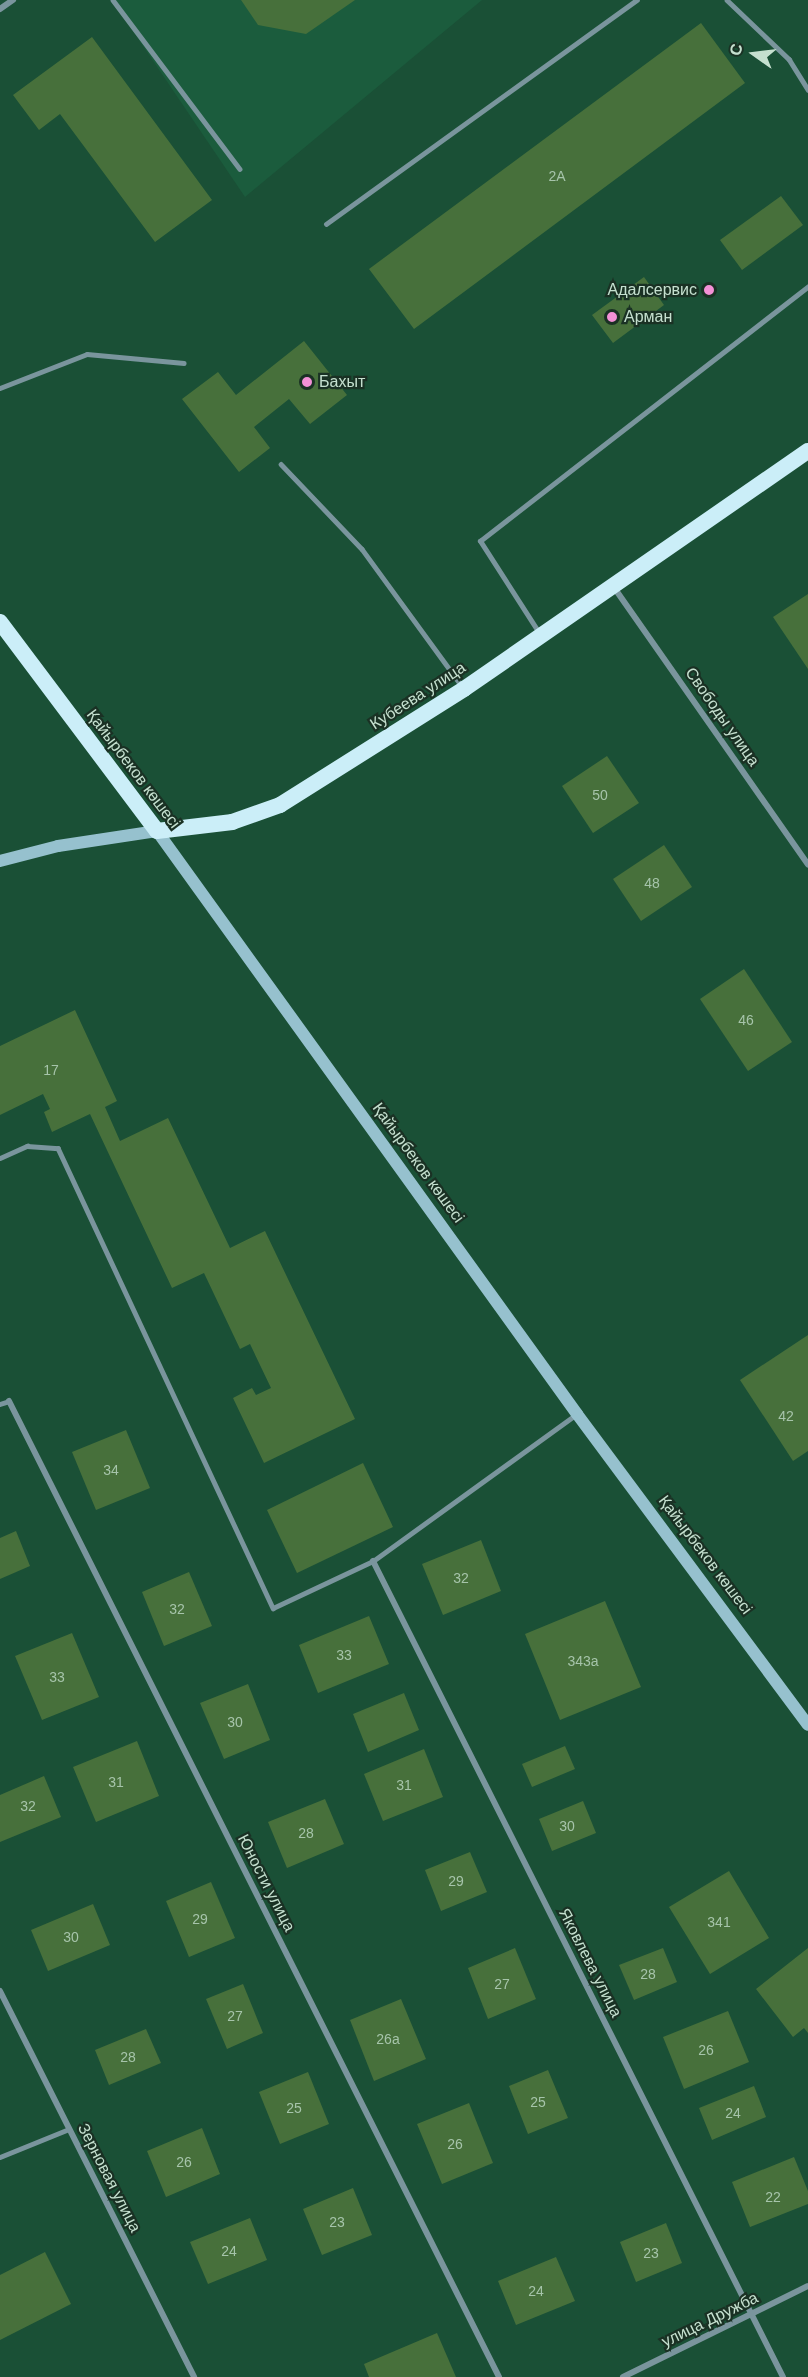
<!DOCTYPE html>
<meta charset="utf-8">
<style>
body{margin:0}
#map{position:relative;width:808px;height:2377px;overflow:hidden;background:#1a5036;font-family:Arial,sans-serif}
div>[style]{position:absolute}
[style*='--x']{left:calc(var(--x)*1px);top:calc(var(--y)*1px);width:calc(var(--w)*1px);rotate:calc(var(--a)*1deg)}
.built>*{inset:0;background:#1b5c3d}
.building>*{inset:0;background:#47703b}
.service>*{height:4.5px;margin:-2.25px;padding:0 2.25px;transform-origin:2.25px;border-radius:2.25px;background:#7a959d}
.minor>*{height:6px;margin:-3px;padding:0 3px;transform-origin:3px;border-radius:3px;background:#7a959d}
.secondary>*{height:12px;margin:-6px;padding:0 6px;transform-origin:6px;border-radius:6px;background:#96c1ce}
.trunk>*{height:16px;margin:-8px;padding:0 8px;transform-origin:8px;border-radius:8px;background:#cbeef8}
.dots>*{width:16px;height:16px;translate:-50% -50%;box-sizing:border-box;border:3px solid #1a3124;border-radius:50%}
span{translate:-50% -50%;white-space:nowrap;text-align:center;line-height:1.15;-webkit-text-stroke:4.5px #1a3124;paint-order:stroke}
.number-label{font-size:14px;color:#a6c4aa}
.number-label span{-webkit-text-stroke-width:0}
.poi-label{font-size:16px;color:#c5e0cf}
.right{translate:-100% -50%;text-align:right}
.left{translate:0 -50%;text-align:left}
.street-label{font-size:16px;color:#c5e0cf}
.north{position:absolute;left:724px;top:24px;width:60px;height:60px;-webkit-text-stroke:4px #1a3124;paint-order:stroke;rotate:284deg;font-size:16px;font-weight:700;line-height:24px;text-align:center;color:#c5e0cf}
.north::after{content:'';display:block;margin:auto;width:21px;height:27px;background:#c5e0cf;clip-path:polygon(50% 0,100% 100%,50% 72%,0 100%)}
</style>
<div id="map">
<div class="built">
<div style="clip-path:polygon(112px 0,482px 0,245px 197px)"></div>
</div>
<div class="building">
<div style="clip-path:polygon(241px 0,355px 0,306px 34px,258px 25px)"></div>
<div style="clip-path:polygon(701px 23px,745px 83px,414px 329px,369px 269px)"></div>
<div style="clip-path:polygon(92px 37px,212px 200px,155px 242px,60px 114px,39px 130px,13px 95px)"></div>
<div style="clip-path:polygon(781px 196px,803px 225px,742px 270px,720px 240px)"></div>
<div style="clip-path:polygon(644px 277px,664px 305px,613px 343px,592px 315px)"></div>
<div style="clip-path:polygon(304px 341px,347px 395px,310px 424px,289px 399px,254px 427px,270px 448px,239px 472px,182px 399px,218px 372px,236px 395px)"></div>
<div style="clip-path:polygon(808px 594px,808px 669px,773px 617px)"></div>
<div style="clip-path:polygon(607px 756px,639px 803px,593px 833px,562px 786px)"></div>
<div style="clip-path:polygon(664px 845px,692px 887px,641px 921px,613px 879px)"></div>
<div style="clip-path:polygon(744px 969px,792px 1042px,748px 1071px,700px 999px)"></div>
<div style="clip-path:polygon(75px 1010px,117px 1101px,105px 1107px,120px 1141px,168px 1118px,230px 1248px,265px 1231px,355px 1419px,264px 1463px,233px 1398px,252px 1388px,256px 1395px,271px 1388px,250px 1344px,240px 1349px,204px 1273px,172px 1288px,90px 1114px,52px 1132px,44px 1112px,50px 1109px,43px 1094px,0 1115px,0 1046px)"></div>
<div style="clip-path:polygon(808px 1335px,808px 1451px,793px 1461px,740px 1380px)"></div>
<div style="clip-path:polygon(126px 1430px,150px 1488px,96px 1510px,72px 1452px)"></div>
<div style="clip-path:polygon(363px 1463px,393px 1527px,297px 1573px,267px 1510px)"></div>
<div style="clip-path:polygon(16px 1531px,30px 1566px,0 1579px,0 1538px)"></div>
<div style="clip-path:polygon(481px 1540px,501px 1591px,443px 1615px,422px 1564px)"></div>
<div style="clip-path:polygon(189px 1572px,212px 1626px,164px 1646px,142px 1592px)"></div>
<div style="clip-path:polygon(605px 1601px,641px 1687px,560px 1720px,525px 1634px)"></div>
<div style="clip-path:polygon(369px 1616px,389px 1664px,318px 1693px,299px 1645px)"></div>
<div style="clip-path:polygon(72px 1633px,99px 1697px,42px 1720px,15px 1656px)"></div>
<div style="clip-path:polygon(248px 1684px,270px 1740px,224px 1759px,200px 1703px)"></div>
<div style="clip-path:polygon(404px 1693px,419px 1730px,368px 1752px,353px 1714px)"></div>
<div style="clip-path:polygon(137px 1741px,159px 1796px,96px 1822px,73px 1767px)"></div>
<div style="clip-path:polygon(565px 1746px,575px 1769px,532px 1787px,522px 1764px)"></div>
<div style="clip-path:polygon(424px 1749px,443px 1797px,383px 1821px,364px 1774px)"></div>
<div style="clip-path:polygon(44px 1776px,61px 1817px,0 1842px,0 1795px)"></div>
<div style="clip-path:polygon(325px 1799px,344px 1844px,287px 1868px,268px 1822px)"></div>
<div style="clip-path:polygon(583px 1801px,596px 1833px,552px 1851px,539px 1819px)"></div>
<div style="clip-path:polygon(470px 1852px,487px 1892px,441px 1911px,425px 1870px)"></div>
<div style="clip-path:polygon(729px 1871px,769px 1938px,710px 1974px,669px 1907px)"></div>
<div style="clip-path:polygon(211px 1882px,235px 1938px,189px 1957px,166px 1901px)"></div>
<div style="clip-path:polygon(93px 1904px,110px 1945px,48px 1971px,31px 1930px)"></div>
<div style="clip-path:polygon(515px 1948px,536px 1999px,488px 2019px,468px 1968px)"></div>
<div style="clip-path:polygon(663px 1948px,677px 1982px,634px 2000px,619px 1965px)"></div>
<div style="clip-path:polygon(808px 1948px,808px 2033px,804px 2028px,793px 2037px,756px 1989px)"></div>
<div style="clip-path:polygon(243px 1984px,263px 2033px,227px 2049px,206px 1999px)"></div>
<div style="clip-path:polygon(401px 1999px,426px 2059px,374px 2081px,350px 2020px)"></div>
<div style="clip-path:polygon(728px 2011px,749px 2062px,684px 2089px,663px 2037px)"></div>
<div style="clip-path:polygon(146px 2029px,161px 2063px,109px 2085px,95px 2050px)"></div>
<div style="clip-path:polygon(548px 2070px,568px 2118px,528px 2134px,509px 2086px)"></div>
<div style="clip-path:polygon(308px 2072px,329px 2124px,280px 2144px,259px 2092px)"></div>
<div style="clip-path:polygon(754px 2086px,766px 2117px,712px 2140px,699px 2108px)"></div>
<div style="clip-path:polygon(469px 2103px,493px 2163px,442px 2184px,417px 2124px)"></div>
<div style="clip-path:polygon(202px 2128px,220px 2174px,166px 2197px,147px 2151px)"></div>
<div style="clip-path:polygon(794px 2157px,808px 2191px,808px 2204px,750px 2227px,732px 2182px)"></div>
<div style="clip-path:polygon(353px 2188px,372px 2235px,322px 2255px,303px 2209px)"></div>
<div style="clip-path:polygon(250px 2218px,267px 2260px,208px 2284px,190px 2242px)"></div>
<div style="clip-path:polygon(666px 2223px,682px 2263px,636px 2282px,620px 2242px)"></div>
<div style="clip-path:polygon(45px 2252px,71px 2304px,0 2340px,0 2275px)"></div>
<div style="clip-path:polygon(556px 2257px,575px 2301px,516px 2325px,498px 2281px)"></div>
<div style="clip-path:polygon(437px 2333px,456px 2377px,369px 2377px,364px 2364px)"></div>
</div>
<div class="service">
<div style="--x:113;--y:0;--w:211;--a:53.1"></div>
<div style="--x:727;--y:0;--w:86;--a:43.6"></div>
<div style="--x:789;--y:59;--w:36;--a:58"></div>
<div style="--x:326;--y:224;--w:383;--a:-35.8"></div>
<div style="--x:0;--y:388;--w:93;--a:-21.3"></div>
<div style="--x:87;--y:354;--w:97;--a:5.3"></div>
<div style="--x:281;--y:464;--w:117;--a:46.4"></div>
<div style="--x:362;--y:549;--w:170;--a:53.9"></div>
<div style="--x:539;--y:633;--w:109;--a:-122.7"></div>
<div style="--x:480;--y:541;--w:415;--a:-37.8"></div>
<div style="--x:0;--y:1158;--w:30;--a:-24"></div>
<div style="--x:27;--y:1146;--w:31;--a:4"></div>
<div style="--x:58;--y:1148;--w:508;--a:64.95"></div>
<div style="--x:273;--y:1608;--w:110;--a:-25.2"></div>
<div style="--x:373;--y:1561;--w:251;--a:-35.8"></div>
<div style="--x:0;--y:1404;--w:9;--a:-18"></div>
<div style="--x:0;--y:2157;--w:74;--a:-22.1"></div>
</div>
<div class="minor">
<div style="--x:0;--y:9;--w:16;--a:-35"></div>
<div style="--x:613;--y:586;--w:340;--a:55"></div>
<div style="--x:9;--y:1401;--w:1092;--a:63.34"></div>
<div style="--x:373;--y:1561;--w:913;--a:63.32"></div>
<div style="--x:0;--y:1991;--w:432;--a:63.3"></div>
<div style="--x:623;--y:2377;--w:206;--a:-26.2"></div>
</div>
<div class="secondary">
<div style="--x:0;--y:861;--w:60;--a:-14.5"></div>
<div style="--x:58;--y:846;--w:100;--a:-8.6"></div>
<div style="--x:157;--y:831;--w:719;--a:54.23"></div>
<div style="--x:577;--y:1414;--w:387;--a:53.4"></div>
</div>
<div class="trunk">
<div style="--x:0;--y:622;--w:261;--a:53.1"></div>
<div style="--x:157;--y:831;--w:76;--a:-6.8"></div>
<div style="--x:232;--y:822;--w:51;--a:-19.5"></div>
<div style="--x:280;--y:805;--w:218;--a:-32.2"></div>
<div style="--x:464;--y:689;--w:418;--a:-34.7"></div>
</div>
<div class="dots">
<div style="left:709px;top:290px;background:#f391d6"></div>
<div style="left:612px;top:317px;background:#f391d6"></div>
<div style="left:307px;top:382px;background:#f391d6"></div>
</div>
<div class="number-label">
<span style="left:557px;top:176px">2А</span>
<span style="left:600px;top:795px">50</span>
<span style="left:652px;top:883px">48</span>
<span style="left:746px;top:1020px">46</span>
<span style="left:51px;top:1070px">17</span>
<span style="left:786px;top:1416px">42</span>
<span style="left:111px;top:1470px">34</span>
<span style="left:461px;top:1578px">32</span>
<span style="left:177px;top:1609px">32</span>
<span style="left:344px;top:1655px">33</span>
<span style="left:583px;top:1661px">343а</span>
<span style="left:57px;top:1677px">33</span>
<span style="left:235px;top:1722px">30</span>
<span style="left:116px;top:1782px">31</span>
<span style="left:404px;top:1785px">31</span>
<span style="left:28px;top:1806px">32</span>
<span style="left:567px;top:1826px">30</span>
<span style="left:306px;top:1833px">28</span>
<span style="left:456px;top:1881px">29</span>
<span style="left:200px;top:1919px">29</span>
<span style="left:719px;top:1922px">341</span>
<span style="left:71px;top:1937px">30</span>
<span style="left:648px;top:1974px">28</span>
<span style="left:502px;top:1984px">27</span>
<span style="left:235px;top:2016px">27</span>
<span style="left:388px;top:2039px">26а</span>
<span style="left:706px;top:2050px">26</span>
<span style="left:128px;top:2057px">28</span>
<span style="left:538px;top:2102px">25</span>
<span style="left:294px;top:2108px">25</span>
<span style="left:733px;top:2113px">24</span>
<span style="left:455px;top:2144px">26</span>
<span style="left:184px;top:2162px">26</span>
<span style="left:773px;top:2197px">22</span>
<span style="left:337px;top:2222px">23</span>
<span style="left:229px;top:2251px">24</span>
<span style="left:651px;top:2253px">23</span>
<span style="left:536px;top:2291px">24</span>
</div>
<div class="poi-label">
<span class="right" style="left:697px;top:290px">Адалсервис</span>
<span class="left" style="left:624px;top:317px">Арман</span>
<span class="left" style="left:319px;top:382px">Бахыт</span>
</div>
<div class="street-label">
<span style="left:418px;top:696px;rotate:-33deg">Кубеева улица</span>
<span style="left:722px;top:717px;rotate:55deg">Свободы улица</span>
<span style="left:133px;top:769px;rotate:53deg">Қайырбеков көшесі</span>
<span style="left:418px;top:1163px;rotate:54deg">Қайырбеков көшесі</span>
<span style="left:705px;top:1555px;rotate:53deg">Қайырбеков көшесі</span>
<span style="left:266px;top:1883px;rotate:63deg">Юности улица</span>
<span style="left:590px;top:1963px;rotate:63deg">Яковлева улица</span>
<span style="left:109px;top:2178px;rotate:63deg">Зерновая улица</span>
<span style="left:710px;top:2320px;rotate:-26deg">улица Дружба</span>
</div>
<div class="north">С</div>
</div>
